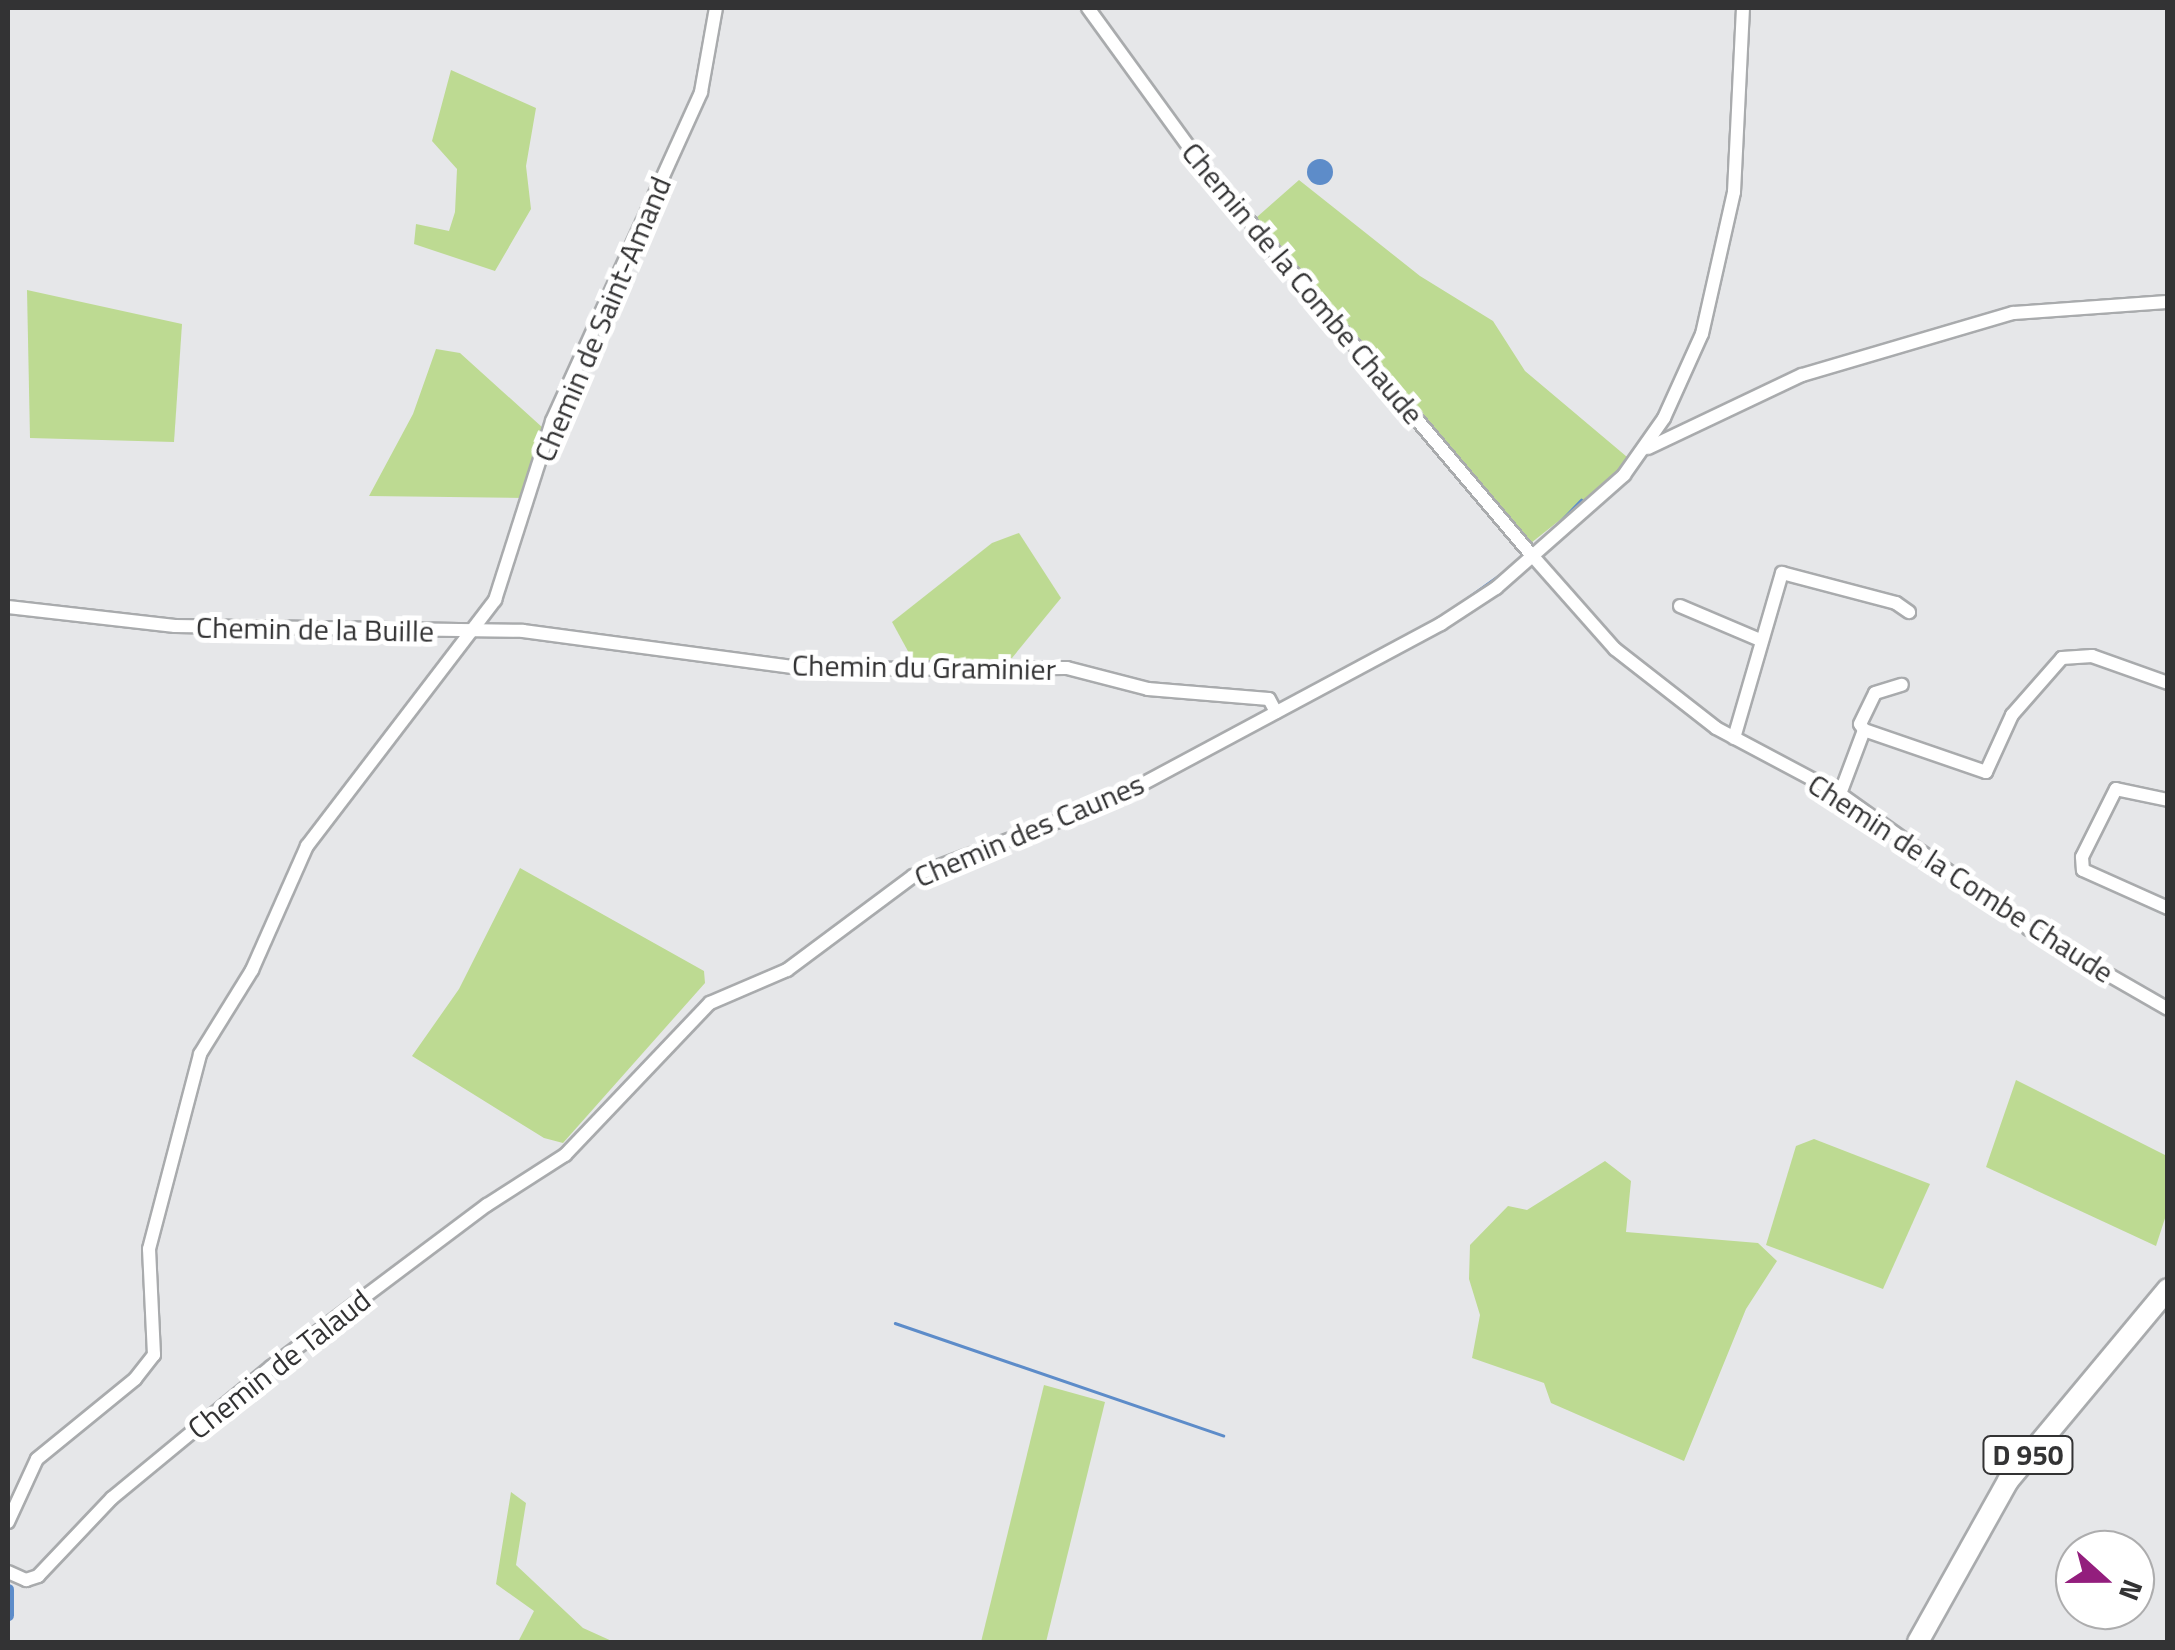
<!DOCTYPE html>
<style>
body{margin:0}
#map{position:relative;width:2175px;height:1650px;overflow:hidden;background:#e6e7e9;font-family:"Titillium Web",sans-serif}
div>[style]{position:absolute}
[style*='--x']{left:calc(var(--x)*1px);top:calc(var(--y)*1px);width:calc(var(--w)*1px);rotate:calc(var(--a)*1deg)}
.green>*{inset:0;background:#bdda92}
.water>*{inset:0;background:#5d8cc9}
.round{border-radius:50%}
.stream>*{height:2.5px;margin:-1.25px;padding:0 1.25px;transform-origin:1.25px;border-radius:1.25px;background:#5d8cc9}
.canal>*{height:11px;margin:-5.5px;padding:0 5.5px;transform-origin:5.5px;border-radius:5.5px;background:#5d8cc9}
.roads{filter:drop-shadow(2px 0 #a9abad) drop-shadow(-2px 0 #a9abad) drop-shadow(0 2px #a9abad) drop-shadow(0 -2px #a9abad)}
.minor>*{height:12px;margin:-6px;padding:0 6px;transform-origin:6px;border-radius:6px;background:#fff}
.primary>*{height:20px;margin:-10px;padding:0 10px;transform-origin:10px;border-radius:10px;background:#fff}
span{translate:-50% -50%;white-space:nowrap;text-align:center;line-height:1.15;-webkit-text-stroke:10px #fff;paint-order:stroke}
.shield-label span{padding:2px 8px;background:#fff;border:2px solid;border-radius:8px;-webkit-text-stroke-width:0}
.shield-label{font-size:28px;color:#333334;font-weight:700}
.street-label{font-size:30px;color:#333334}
.frame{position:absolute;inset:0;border:10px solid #333334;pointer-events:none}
.north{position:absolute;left:2055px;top:1530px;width:100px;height:100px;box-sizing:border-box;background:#fff;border:2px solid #adadae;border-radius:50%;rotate:111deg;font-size:28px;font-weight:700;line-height:40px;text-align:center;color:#333334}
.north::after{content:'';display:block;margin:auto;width:35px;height:45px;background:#931e7d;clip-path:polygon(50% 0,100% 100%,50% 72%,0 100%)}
</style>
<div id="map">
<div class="green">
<div style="clip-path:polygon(451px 70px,536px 108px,526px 166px,531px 209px,495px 271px,414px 244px,416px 224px,449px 231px,455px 212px,457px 169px,432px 141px)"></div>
<div style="clip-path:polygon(1299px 180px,1420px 276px,1493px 321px,1525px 371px,1633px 462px,1531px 543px,1259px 228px,1257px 217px)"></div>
<div style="clip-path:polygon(27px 290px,182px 324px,174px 442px,30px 438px)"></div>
<div style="clip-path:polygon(436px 349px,460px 353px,543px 428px,525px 498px,369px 496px,413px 414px)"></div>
<div style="clip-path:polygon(1019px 533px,1061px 598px,1012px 658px,915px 664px,892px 622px,992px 543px)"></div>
<div style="clip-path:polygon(520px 868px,704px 971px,705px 983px,563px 1143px,544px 1138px,412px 1056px,459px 989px)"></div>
<div style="clip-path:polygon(2016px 1080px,2167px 1156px,2167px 1212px,2156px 1246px,1986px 1167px)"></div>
<div style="clip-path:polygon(1814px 1139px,1930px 1184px,1883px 1289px,1766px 1245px,1796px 1146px)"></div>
<div style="clip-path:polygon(1605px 1161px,1631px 1181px,1626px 1232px,1758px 1243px,1777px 1261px,1746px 1309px,1684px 1461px,1551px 1403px,1544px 1383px,1472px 1358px,1480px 1315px,1469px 1279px,1470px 1245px,1508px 1206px,1527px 1210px)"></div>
<div style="clip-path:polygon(1044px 1385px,1105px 1402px,1046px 1642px,981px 1642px)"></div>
<div style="clip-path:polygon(511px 1492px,526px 1503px,516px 1565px,583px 1628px,614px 1642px,518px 1642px,534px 1611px,496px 1584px)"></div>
</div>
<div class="water">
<div class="round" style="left:1307px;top:159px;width:26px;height:26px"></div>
</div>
<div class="stream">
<div style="--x:1544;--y:538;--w:53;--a:-45.8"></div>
<div style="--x:1445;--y:614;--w:82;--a:-35.6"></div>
<div style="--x:895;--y:1323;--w:347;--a:18.9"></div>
</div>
<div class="canal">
<div style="--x:8;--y:1589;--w:26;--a:90"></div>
</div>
<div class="roads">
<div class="minor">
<div style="--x:1088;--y:8;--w:199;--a:54"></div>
<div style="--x:1205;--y:169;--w:502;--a:49.77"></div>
<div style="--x:1648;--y:448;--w:170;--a:-25.4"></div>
<div style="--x:1802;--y:375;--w:220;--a:-16.4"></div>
<div style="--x:2013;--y:313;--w:155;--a:-4.1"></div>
<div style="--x:1530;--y:553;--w:128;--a:48.5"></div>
<div style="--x:1615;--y:649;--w:128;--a:38"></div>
<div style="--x:1716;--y:728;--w:140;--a:28"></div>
<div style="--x:1840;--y:794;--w:232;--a:35.5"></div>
<div style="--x:2029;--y:929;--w:160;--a:29.9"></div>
<div style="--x:1680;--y:606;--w:87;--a:23"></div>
<div style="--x:8;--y:607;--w:168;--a:6.5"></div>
<div style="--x:175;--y:626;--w:348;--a:0.8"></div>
<div style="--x:523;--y:631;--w:287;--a:7.6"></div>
<div style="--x:807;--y:669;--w:260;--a:-0.2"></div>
<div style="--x:1067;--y:668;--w:84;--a:14.5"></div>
<div style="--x:1148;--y:689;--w:121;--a:4.7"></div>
<div style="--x:1269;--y:699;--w:15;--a:62"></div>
<div style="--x:1864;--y:730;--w:7;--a:-124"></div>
<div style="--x:1860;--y:724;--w:34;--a:-64"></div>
<div style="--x:1875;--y:693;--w:28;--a:-17"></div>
<div style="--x:1734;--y:738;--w:172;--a:-73.8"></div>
<div style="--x:1782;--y:573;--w:118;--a:14.7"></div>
<div style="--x:1896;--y:603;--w:16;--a:35"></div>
<div style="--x:1840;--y:794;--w:68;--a:-69.4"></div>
<div style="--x:1864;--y:730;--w:129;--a:19"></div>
<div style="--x:1986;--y:772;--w:63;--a:-65.5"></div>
<div style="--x:2012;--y:715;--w:76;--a:-48.7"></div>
<div style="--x:2062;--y:658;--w:30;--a:-4"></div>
<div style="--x:2092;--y:656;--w:81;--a:19.6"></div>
<div style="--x:2168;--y:800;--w:53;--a:-168.1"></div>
<div style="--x:2116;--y:789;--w:76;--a:116.6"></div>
<div style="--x:2082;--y:857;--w:13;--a:86"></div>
<div style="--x:2083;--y:870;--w:93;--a:24.1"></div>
<div style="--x:8;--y:1522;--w:69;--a:-65.3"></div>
<div style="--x:37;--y:1459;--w:127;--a:-39.2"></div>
<div style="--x:135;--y:1379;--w:31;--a:-52"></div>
<div style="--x:154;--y:1355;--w:106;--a:-92.7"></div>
<div style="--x:149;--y:1249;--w:202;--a:-75.3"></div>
<div style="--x:200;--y:1054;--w:99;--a:-58.2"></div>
<div style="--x:252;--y:970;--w:136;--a:-66.1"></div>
<div style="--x:307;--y:846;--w:310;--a:-52.6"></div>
<div style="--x:495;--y:600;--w:188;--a:-72.3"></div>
<div style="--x:552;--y:421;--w:361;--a:-65.6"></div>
<div style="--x:701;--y:92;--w:85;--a:-79.9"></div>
<div style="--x:8;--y:1572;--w:20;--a:24"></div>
<div style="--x:26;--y:1580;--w:13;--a:-18"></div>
<div style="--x:38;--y:1576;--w:108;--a:-46.5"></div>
<div style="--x:112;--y:1498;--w:206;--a:-39.5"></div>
<div style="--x:271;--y:1367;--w:270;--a:-36.9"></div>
<div style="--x:487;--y:1205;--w:93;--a:-32.7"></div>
<div style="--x:565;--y:1155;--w:210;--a:-46.4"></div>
<div style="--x:710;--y:1003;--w:84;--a:-23.2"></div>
<div style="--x:787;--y:970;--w:157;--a:-36.7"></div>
<div style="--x:913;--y:876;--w:210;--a:-20.7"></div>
<div style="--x:1109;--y:802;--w:377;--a:-28.2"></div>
<div style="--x:1441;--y:624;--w:66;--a:-33.2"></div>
<div style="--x:1496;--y:588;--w:171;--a:-41.4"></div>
<div style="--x:1624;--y:475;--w:70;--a:-54.9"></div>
<div style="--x:1664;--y:418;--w:92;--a:-65.7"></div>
<div style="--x:1702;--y:334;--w:146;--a:-77.3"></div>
<div style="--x:1734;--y:192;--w:184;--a:-87.2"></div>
</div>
<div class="primary">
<div style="--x:1918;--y:1642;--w:184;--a:-60.8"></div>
<div style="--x:2008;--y:1481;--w:250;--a:-50.2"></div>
</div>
</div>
<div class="shield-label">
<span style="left:2028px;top:1455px">D 950</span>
</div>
<div class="street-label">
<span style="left:1303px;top:283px;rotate:50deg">Chemin de la Combe Chaude</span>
<span style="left:602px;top:319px;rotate:-67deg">Chemin de Saint-Amand</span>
<span style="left:315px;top:629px;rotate:1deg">Chemin de la Buille</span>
<span style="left:924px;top:667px;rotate:1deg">Chemin du Graminier</span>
<span style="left:1029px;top:830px;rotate:-23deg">Chemin des Caunes</span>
<span style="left:1961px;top:878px;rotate:33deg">Chemin de la Combe Chaude</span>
<span style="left:279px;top:1364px;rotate:-38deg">Chemin de Talaud</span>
</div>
<div class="frame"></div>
<div class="north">N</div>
</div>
